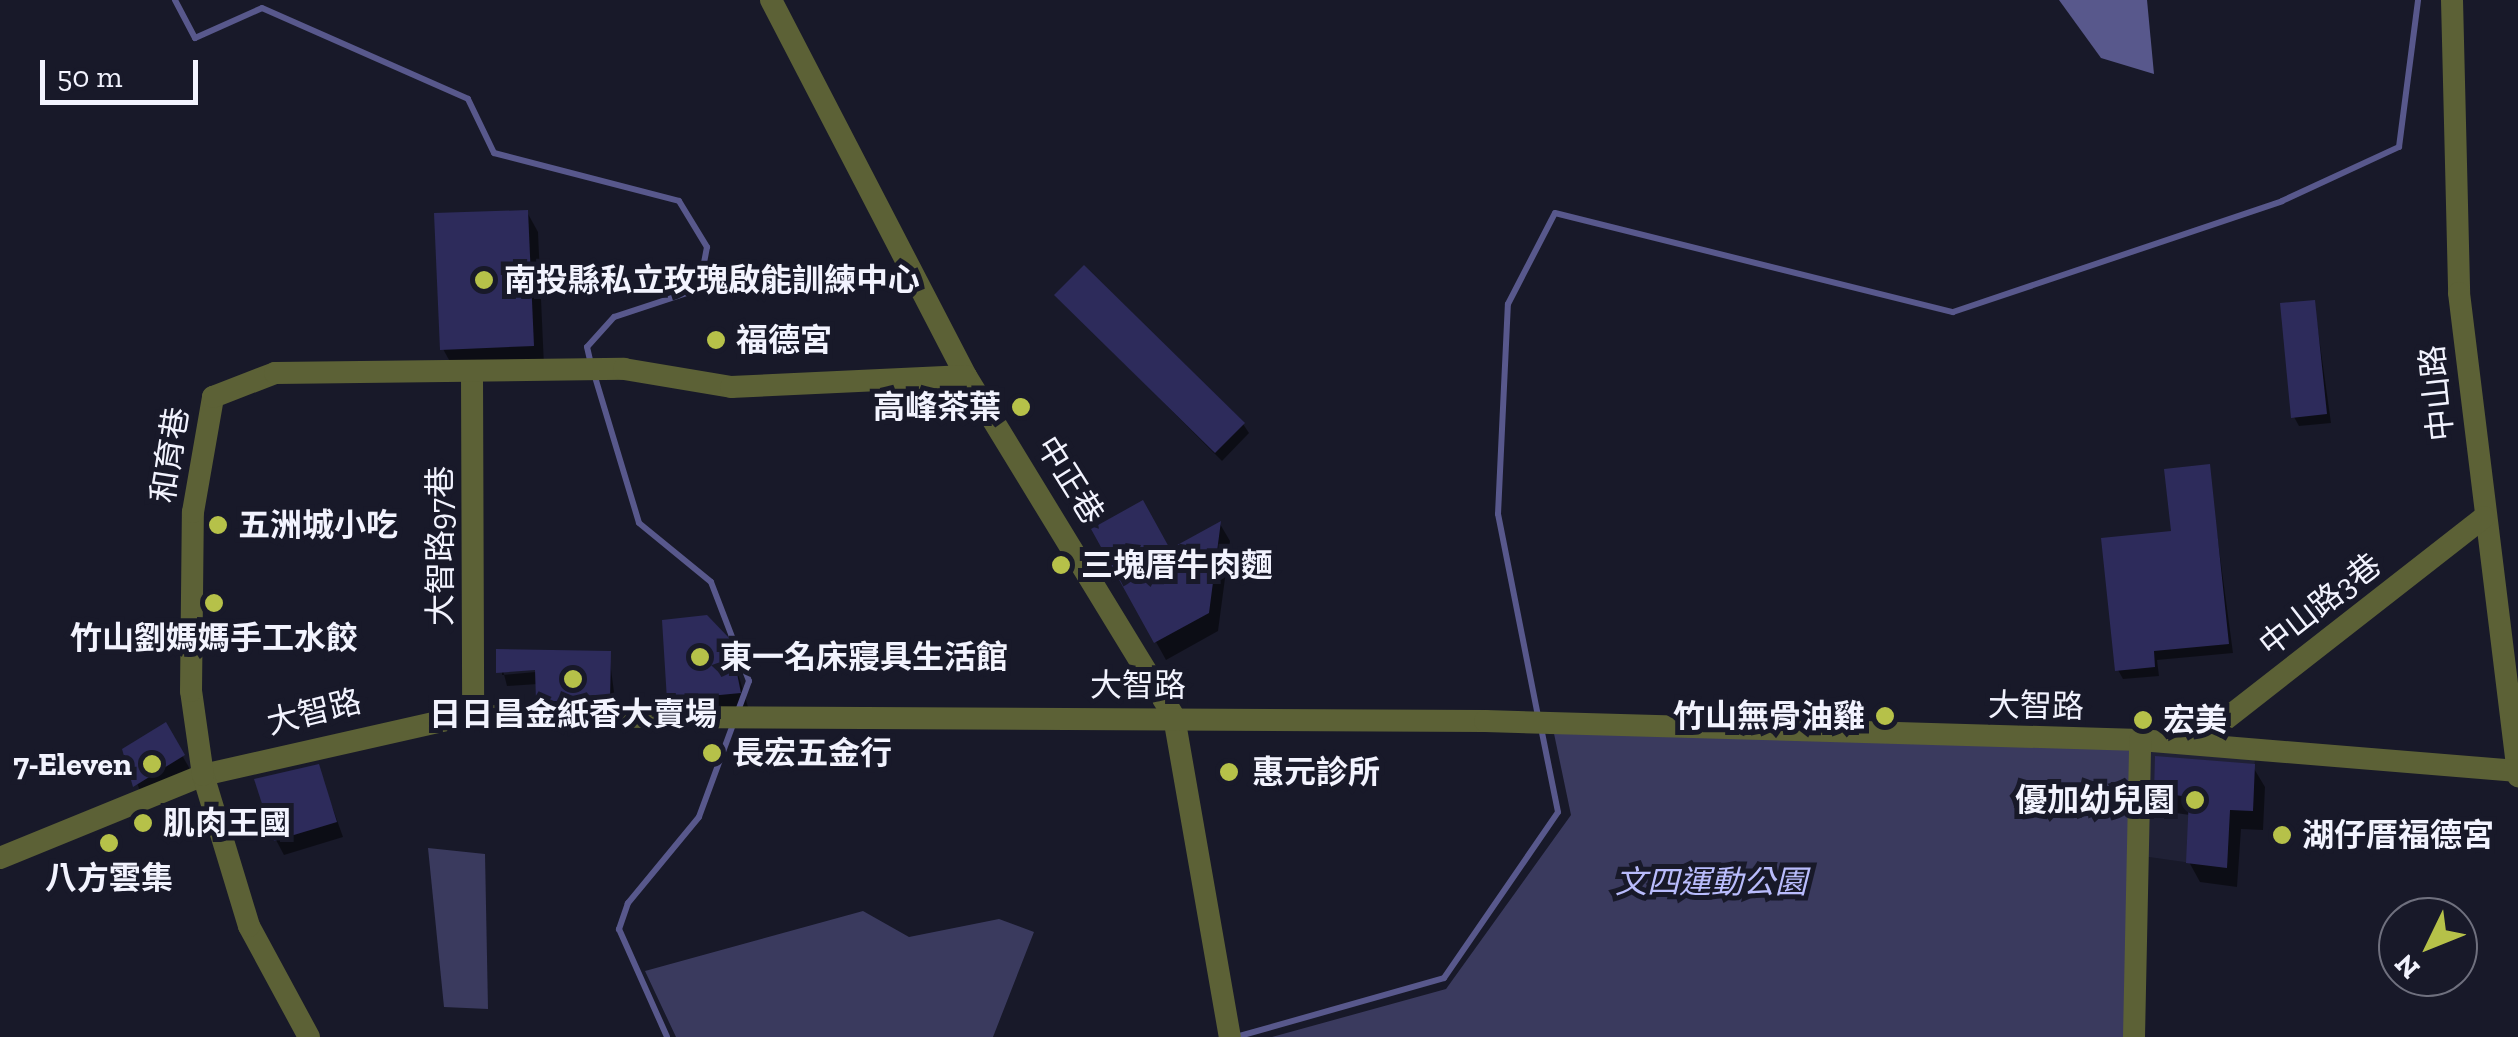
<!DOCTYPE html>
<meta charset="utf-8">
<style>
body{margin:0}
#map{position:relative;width:2518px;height:1037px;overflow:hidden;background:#181929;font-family:"Zilla Slab","Noto Sans TC",serif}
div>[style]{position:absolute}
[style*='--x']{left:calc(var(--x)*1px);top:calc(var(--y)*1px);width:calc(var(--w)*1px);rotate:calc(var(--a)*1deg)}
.built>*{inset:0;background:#202136}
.green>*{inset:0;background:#3a3a5e}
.water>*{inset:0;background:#58588c}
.shadow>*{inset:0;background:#0007}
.stream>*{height:6px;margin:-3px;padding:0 3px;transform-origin:3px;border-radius:3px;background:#58588c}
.building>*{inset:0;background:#2d2b5b}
.minor>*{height:22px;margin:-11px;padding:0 11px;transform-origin:11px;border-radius:11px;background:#5c6136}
.dots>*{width:28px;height:28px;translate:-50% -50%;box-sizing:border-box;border:5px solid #181929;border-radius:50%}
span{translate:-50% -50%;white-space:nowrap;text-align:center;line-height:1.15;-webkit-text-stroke:10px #181929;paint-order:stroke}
.poi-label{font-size:32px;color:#f2f3fe;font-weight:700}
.left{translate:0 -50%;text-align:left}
.right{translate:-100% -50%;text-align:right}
.street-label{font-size:32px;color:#f2f3fe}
.park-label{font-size:32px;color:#b9bcfc;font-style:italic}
.north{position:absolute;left:2378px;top:897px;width:100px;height:100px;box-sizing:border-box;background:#181929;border:2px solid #6f707e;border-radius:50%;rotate:227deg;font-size:28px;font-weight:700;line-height:40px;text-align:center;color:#f2f3fe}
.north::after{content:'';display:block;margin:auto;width:35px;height:45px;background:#b6c149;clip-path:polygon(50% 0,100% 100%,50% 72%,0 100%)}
.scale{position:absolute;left:40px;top:60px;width:158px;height:45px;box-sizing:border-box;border:5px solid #f2f3fe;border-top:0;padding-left:12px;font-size:30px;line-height:35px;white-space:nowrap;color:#f2f3fe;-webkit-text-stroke:8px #181929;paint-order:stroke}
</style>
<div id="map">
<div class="built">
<div style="clip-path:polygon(2140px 749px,2255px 755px,2253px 811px,2230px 810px,2227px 868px,2135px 855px)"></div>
</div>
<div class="green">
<div style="clip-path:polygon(1552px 724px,2140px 740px,2129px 1037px,1272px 1037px,1446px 989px,1571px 815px)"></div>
<div style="clip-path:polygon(428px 848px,485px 854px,488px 1009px,444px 1007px)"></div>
<div style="clip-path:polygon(863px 911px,909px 937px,999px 919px,1034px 932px,993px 1037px,676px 1037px,645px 971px)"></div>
</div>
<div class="water">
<div style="clip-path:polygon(2059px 0,2147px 0,2154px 74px,2101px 58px)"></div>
</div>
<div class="shadow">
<div style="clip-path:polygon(527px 212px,538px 232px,544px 366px,454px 369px,443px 349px)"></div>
<div style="clip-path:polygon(1057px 296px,1243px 424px,1249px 433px,1222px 461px)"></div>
<div style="clip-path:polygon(2314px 302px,2331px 423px,2299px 426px,2294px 417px)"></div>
<div style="clip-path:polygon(2208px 467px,2233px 653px,2157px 660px,2159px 676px,2123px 679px,2118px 670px)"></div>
<div style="clip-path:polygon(1220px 524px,1230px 541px,1218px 631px,1166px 660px,1094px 530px,1170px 552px)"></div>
<div style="clip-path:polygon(728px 640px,748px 707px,678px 714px,670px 699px)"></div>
<div style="clip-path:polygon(evenodd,498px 651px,609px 654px,617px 715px,546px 715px,538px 684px,507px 686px,498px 651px,547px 666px,547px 671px,502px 675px,502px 670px,547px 666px)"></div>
<div style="clip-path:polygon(165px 725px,191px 771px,144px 801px,124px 750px)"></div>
<div style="clip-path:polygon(318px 767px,343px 837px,284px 855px,276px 840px)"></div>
<div style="clip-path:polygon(2253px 767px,2265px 787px,2263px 830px,2241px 829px,2237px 887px,2200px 882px,2189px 862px,2190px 815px,2168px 812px,2156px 792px)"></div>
</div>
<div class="stream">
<div style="--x:175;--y:0;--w:43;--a:62.2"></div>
<div style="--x:195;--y:38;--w:73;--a:-24.1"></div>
<div style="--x:262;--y:8;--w:225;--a:23.8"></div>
<div style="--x:468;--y:99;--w:60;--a:64.3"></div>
<div style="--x:494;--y:153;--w:191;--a:14.5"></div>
<div style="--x:679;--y:201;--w:54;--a:58.7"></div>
<div style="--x:707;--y:247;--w:43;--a:100.8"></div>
<div style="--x:699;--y:289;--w:89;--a:161.8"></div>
<div style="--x:614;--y:317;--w:40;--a:132"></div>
<div style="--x:587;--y:347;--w:18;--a:77"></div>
<div style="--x:595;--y:377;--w:152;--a:73.2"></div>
<div style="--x:639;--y:523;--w:93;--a:39.3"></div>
<div style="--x:711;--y:582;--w:106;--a:69"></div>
<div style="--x:749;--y:681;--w:145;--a:110.2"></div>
<div style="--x:699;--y:817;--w:112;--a:129.5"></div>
<div style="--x:628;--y:903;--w:28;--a:109"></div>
<div style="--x:619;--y:929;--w:118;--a:66"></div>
<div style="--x:1538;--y:716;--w:206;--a:-101.2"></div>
<div style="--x:1498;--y:514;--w:210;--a:-87.3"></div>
<div style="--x:1508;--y:304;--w:102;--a:-62.7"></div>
<div style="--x:1555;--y:213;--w:410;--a:14"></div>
<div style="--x:1953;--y:312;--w:347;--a:-18.6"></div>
<div style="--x:2282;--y:201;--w:129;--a:-24.8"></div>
<div style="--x:2399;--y:147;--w:148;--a:-82.6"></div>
<div style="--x:1236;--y:1037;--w:216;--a:-15.8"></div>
<div style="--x:1444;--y:978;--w:201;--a:-55.5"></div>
<div style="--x:1558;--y:812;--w:86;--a:-101.4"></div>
</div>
<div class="building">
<div style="clip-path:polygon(528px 210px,534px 346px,440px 350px,434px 213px)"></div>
<div style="clip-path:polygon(1084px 265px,1245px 423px,1215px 453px,1054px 295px)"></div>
<div style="clip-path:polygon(2315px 300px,2327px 414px,2291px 418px,2280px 303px)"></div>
<div style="clip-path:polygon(2210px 464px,2229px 644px,2154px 651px,2155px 667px,2115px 671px,2101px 538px,2171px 531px,2164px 469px)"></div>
<div style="clip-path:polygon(1143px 500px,1170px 549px,1221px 521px,1209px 613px,1154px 643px,1091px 529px)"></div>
<div style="clip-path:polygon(707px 615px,730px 639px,741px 693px,667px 700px,662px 620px)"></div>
<div style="clip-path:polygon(496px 649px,611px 651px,610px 702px,536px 701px,535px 670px,496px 673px)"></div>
<div style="clip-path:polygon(166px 722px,185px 755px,133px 787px,122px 749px)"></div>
<div style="clip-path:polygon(2155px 756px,2255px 764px,2253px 811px,2230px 810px,2227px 868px,2186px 863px,2189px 797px,2154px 792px)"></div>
<div style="clip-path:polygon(319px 764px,337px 822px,274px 841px,254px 779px)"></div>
</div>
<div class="minor">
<div style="--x:771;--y:0;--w:424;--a:62.6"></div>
<div style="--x:966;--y:376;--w:399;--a:58.6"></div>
<div style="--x:1174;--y:717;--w:325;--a:80.1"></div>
<div style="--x:2452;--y:0;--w:293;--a:88.6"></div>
<div style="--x:2459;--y:293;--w:487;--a:83"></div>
<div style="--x:472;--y:376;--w:340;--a:89.8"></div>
<div style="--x:2195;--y:743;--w:367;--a:-38"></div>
<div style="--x:0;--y:858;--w:219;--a:-22.2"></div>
<div style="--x:203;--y:775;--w:268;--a:-12.7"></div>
<div style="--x:464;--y:716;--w:1021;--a:0.28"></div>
<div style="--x:1485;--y:721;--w:655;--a:1.66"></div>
<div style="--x:2140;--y:740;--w:379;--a:4.7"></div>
<div style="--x:309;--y:1037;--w:126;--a:-118.4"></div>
<div style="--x:249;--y:926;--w:158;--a:-106.9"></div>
<div style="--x:203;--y:775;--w:85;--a:-98.1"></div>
<div style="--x:191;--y:691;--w:179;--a:-89.4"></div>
<div style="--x:193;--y:512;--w:117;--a:-80.1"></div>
<div style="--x:213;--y:397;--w:66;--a:-21.2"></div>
<div style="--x:275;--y:373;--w:349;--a:-0.7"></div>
<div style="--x:624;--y:369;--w:109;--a:9.5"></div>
<div style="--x:731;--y:387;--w:235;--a:-2.7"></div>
<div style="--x:2134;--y:1037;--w:297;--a:-88.8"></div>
</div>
<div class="dots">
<div style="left:484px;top:280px;background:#b6c149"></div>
<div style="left:716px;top:340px;background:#b6c149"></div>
<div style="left:1021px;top:407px;background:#b6c149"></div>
<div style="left:218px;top:525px;background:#b6c149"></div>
<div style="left:1061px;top:565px;background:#b6c149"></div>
<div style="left:214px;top:603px;background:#b6c149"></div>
<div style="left:700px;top:657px;background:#b6c149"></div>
<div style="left:573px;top:679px;background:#b6c149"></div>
<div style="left:1885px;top:716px;background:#b6c149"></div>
<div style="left:2143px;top:720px;background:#b6c149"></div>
<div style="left:712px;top:753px;background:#b6c149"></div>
<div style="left:152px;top:764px;background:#b6c149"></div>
<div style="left:1229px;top:772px;background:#b6c149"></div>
<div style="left:2195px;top:800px;background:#b6c149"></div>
<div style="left:143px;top:823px;background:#b6c149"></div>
<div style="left:2282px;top:835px;background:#b6c149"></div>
<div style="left:109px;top:843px;background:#b6c149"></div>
</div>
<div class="poi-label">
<span class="left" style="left:504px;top:280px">南投縣私立玫瑰啟能訓練中心</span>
<span class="left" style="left:736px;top:340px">福德宮</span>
<span class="right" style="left:1001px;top:407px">高峰茶葉</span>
<span class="left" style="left:238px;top:525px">五洲城小吃</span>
<span class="left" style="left:1081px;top:565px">三塊厝牛肉麵</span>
<span style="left:214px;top:638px">竹山劉媽媽手工水餃</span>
<span class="left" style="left:720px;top:657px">東一名床寢具生活館</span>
<span style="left:573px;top:714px">日日昌金紙香大賣場</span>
<span class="right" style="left:1865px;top:716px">竹山無骨油雞</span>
<span class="left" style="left:2163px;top:720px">宏美</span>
<span class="left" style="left:732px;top:753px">長宏五金行</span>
<span class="right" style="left:132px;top:764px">7-Eleven</span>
<span class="left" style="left:1252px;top:772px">惠元診所</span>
<span class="right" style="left:2175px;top:800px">優加幼兒園</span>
<span class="left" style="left:163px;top:823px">肌肉王國</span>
<span class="left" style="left:2302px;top:835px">湖仔厝福德宮</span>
<span style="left:109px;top:878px">八方雲集</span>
</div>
<div class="street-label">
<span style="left:2437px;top:393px;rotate:-96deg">中山路</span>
<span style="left:170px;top:455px;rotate:-81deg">和育巷</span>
<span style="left:1070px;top:480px;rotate:58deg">中正巷</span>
<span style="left:440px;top:546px;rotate:-90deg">大智路97巷</span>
<span style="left:2320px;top:605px;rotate:-38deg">中山路3巷</span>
<span style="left:1138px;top:685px">大智路</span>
<span style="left:2036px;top:706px;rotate:1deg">大智路</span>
<span style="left:314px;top:712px;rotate:-14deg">大智路</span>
</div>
<div class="park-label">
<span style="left:1711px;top:882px">文四運動公園</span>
</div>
<div class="north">N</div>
<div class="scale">50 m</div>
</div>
